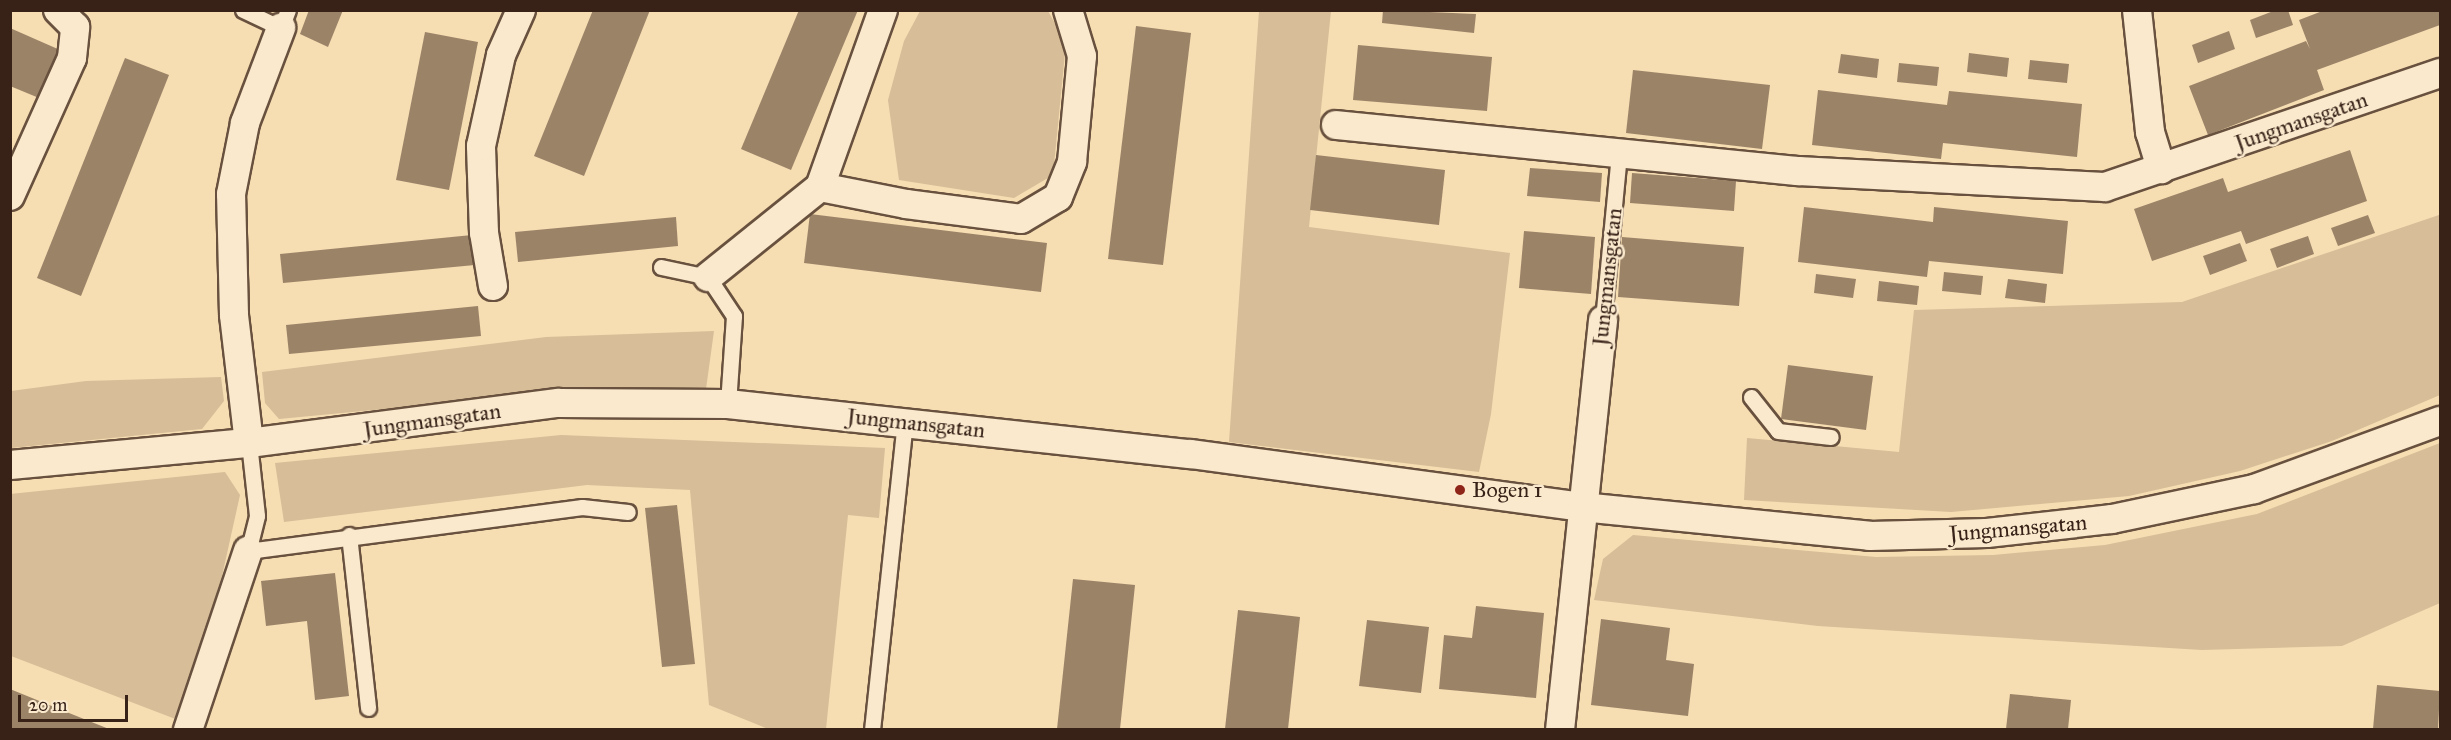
<!DOCTYPE html>
<style>
body{margin:0}
#map{position:relative;width:2451px;height:740px;overflow:hidden;background:#f7ddb2;font-family:"IM FELL Great Primer",serif}
div>[style]{position:absolute}
[style*='--x']{left:calc(var(--x)*1px);top:calc(var(--y)*1px);width:calc(var(--w)*1px);rotate:calc(var(--a)*1deg)}
.green>*{inset:0;background:#d7bd98}
.building>*{inset:0;background:#9b8368}
.roads{filter:drop-shadow(2px 0 #68513e) drop-shadow(-2px 0 #68513e) drop-shadow(0 2px #68513e) drop-shadow(0 -2px #68513e)}
.service>*{height:15px;margin:-7.5px;padding:0 7.5px;transform-origin:7.5px;border-radius:7.5px;background:#fae9cd}
.minor>*{height:28px;margin:-14px;padding:0 14px;transform-origin:14px;border-radius:14px;background:#fae9cd}
.dots>*{width:16px;height:16px;translate:-50% -50%;box-sizing:border-box;border:3px solid #fae9cd;border-radius:50%}
span{translate:-50% -50%;white-space:nowrap;text-align:center;line-height:1.15;-webkit-text-stroke:5px #fae9cd;paint-order:stroke}
.street-label{font-size:22px;color:#382218}
.poi-label{font-size:22px;color:#382218}
.left{translate:0 -50%;text-align:left}
.frame{position:absolute;inset:0;border:12px solid #382218;pointer-events:none}
.scale{position:absolute;left:18px;top:695px;width:110px;height:27px;box-sizing:border-box;border:3px solid #382218;border-top:0;padding-left:8px;font-size:18px;line-height:21px;white-space:nowrap;color:#382218;-webkit-text-stroke:4px #fae9cd;paint-order:stroke}
</style>
<div id="map">
<div class="green">
<div style="clip-path:polygon(920px 11px,1048px 11px,1066px 43px,1053px 175px,1014px 198px,899px 180px,888px 100px,904px 41px)"></div>
<div style="clip-path:polygon(1259px 11px,1331px 11px,1309px 227px,1510px 253px,1491px 414px,1479px 472px,1229px 442px)"></div>
<div style="clip-path:polygon(2439px 215px,2440px 395px,2332px 441px,2240px 471px,2129px 496px,1951px 512px,1744px 500px,1747px 438px,1899px 452px,1914px 310px,2182px 302px)"></div>
<div style="clip-path:polygon(714px 331px,706px 389px,562px 392px,279px 419px,265px 403px,262px 372px,546px 337px)"></div>
<div style="clip-path:polygon(221px 377px,224px 401px,202px 429px,11px 448px,11px 391px,86px 381px)"></div>
<div style="clip-path:polygon(561px 435px,885px 448px,879px 518px,848px 515px,826px 729px,768px 729px,709px 705px,690px 490px,587px 485px,284px 522px,275px 463px)"></div>
<div style="clip-path:polygon(2440px 443px,2440px 603px,2342px 646px,2202px 650px,1818px 626px,1594px 600px,1603px 559px,1633px 535px,1876px 557px,1993px 555px,2105px 545px,2257px 514px)"></div>
<div style="clip-path:polygon(225px 472px,240px 495px,222px 576px,178px 720px,11px 656px,10px 494px)"></div>
</div>
<div class="building">
<div style="clip-path:polygon(309px 10px,343px 10px,328px 47px,300px 34px)"></div>
<div style="clip-path:polygon(593px 10px,650px 10px,584px 176px,534px 156px)"></div>
<div style="clip-path:polygon(799px 10px,858px 10px,791px 170px,741px 149px)"></div>
<div style="clip-path:polygon(1383px 10px,1476px 14px,1474px 33px,1382px 23px)"></div>
<div style="clip-path:polygon(2276px 10px,2288px 10px,2293px 25px,2256px 38px,2250px 20px)"></div>
<div style="clip-path:polygon(2325px 10px,2440px 10px,2440px 25px,2317px 70px,2324px 90px,2208px 135px,2189px 86px,2306px 41px,2310px 49px,2299px 20px)"></div>
<div style="clip-path:polygon(1136px 26px,1191px 33px,1163px 265px,1108px 259px)"></div>
<div style="clip-path:polygon(10px 28px,60px 50px,39px 98px,10px 86px)"></div>
<div style="clip-path:polygon(2229px 31px,2235px 49px,2198px 63px,2192px 45px)"></div>
<div style="clip-path:polygon(425px 32px,478px 42px,449px 190px,396px 180px)"></div>
<div style="clip-path:polygon(1358px 45px,1492px 57px,1487px 111px,1353px 100px)"></div>
<div style="clip-path:polygon(1969px 53px,2009px 58px,2007px 77px,1967px 72px)"></div>
<div style="clip-path:polygon(1841px 54px,1879px 59px,1877px 78px,1838px 73px)"></div>
<div style="clip-path:polygon(125px 58px,169px 75px,81px 296px,37px 278px)"></div>
<div style="clip-path:polygon(2030px 60px,2069px 64px,2067px 83px,2028px 79px)"></div>
<div style="clip-path:polygon(1899px 63px,1939px 67px,1937px 86px,1897px 82px)"></div>
<div style="clip-path:polygon(1633px 70px,1770px 85px,1762px 149px,1626px 133px)"></div>
<div style="clip-path:polygon(1818px 90px,1947px 105px,1949px 91px,2082px 104px,2077px 157px,1943px 143px,1941px 159px,1812px 145px)"></div>
<div style="clip-path:polygon(2350px 150px,2367px 201px,2246px 244px,2241px 231px,2152px 261px,2134px 209px,2223px 178px,2228px 192px)"></div>
<div style="clip-path:polygon(1316px 155px,1445px 170px,1439px 225px,1310px 210px)"></div>
<div style="clip-path:polygon(1530px 168px,1602px 173px,1600px 202px,1527px 196px)"></div>
<div style="clip-path:polygon(1632px 173px,1736px 181px,1734px 211px,1630px 203px)"></div>
<div style="clip-path:polygon(1804px 207px,1933px 222px,1934px 207px,2068px 221px,2063px 274px,1929px 261px,1927px 277px,1798px 262px)"></div>
<div style="clip-path:polygon(810px 214px,1047px 243px,1041px 292px,804px 263px)"></div>
<div style="clip-path:polygon(2368px 215px,2375px 233px,2338px 246px,2331px 228px)"></div>
<div style="clip-path:polygon(676px 217px,678px 246px,518px 262px,515px 232px)"></div>
<div style="clip-path:polygon(1524px 231px,1595px 237px,1591px 294px,1519px 288px)"></div>
<div style="clip-path:polygon(472px 235px,475px 265px,283px 283px,280px 254px)"></div>
<div style="clip-path:polygon(2308px 236px,2314px 254px,2277px 268px,2270px 249px)"></div>
<div style="clip-path:polygon(1622px 237px,1744px 247px,1739px 306px,1618px 297px)"></div>
<div style="clip-path:polygon(2240px 243px,2247px 261px,2210px 275px,2203px 256px)"></div>
<div style="clip-path:polygon(1944px 272px,1983px 276px,1981px 295px,1942px 291px)"></div>
<div style="clip-path:polygon(1816px 274px,1856px 279px,1853px 298px,1814px 293px)"></div>
<div style="clip-path:polygon(2008px 279px,2047px 284px,2045px 303px,2005px 298px)"></div>
<div style="clip-path:polygon(1879px 281px,1919px 286px,1917px 305px,1877px 301px)"></div>
<div style="clip-path:polygon(478px 306px,481px 336px,289px 354px,286px 325px)"></div>
<div style="clip-path:polygon(1788px 365px,1873px 376px,1866px 430px,1781px 419px)"></div>
<div style="clip-path:polygon(677px 505px,695px 664px,662px 667px,645px 508px)"></div>
<div style="clip-path:polygon(335px 573px,349px 696px,315px 700px,307px 621px,266px 626px,261px 581px)"></div>
<div style="clip-path:polygon(1073px 579px,1135px 585px,1120px 729px,1057px 729px)"></div>
<div style="clip-path:polygon(1476px 606px,1544px 613px,1536px 698px,1439px 689px,1444px 635px,1472px 638px)"></div>
<div style="clip-path:polygon(1238px 610px,1300px 617px,1288px 729px,1225px 729px)"></div>
<div style="clip-path:polygon(1601px 619px,1670px 628px,1666px 660px,1694px 664px,1688px 716px,1591px 705px)"></div>
<div style="clip-path:polygon(1367px 620px,1429px 627px,1421px 693px,1359px 686px)"></div>
<div style="clip-path:polygon(2377px 685px,2440px 691px,2438px 729px,2373px 729px)"></div>
<div style="clip-path:polygon(10px 689px,59px 709px,109px 729px,10px 729px)"></div>
<div style="clip-path:polygon(2010px 694px,2071px 700px,2068px 729px,2006px 729px)"></div>
</div>
<div class="roads">
<div class="service">
<div style="--x:243;--y:10;--w:42;--a:25.3"></div>
<div style="--x:281;--y:28;--w:19;--a:-69"></div>
<div style="--x:661;--y:267;--w:48;--a:12"></div>
<div style="--x:708;--y:277;--w:47;--a:56.3"></div>
<div style="--x:734;--y:316;--w:88;--a:93.9"></div>
<div style="--x:1603;--y:320;--w:168;--a:-84.5"></div>
<div style="--x:1751;--y:397;--w:43;--a:51.5"></div>
<div style="--x:1778;--y:431;--w:53;--a:6.5"></div>
<div style="--x:249;--y:443;--w:73;--a:83.7"></div>
<div style="--x:257;--y:516;--w:36;--a:104"></div>
<div style="--x:248;--y:551;--w:337;--a:-7.5"></div>
<div style="--x:582;--y:507;--w:46;--a:6.2"></div>
<div style="--x:349;--y:535;--w:174;--a:83.7"></div>
<div style="--x:872;--y:730;--w:310;--a:-83.9"></div>
</div>
<div class="minor">
<div style="--x:883;--y:10;--w:188;--a:109.6"></div>
<div style="--x:820;--y:187;--w:88;--a:11.2"></div>
<div style="--x:906;--y:204;--w:116;--a:7.4"></div>
<div style="--x:1021;--y:219;--w:43;--a:-30.7"></div>
<div style="--x:1058;--y:197;--w:38;--a:-68"></div>
<div style="--x:1072;--y:162;--w:106;--a:-84.6"></div>
<div style="--x:1082;--y:56;--w:48;--a:-106.9"></div>
<div style="--x:2137;--y:10;--w:123;--a:83.9"></div>
<div style="--x:2150;--y:132;--w:39;--a:73"></div>
<div style="--x:1336;--y:125;--w:464;--a:5.7"></div>
<div style="--x:1798;--y:171;--w:307;--a:3"></div>
<div style="--x:2105;--y:187;--w:354;--a:-18.8"></div>
<div style="--x:10;--y:196;--w:151;--a:-65.8"></div>
<div style="--x:72;--y:58;--w:31;--a:-84"></div>
<div style="--x:75;--y:27;--w:24;--a:-135"></div>
<div style="--x:708;--y:277;--w:144;--a:-38.8"></div>
<div style="--x:493;--y:286;--w:54;--a:-99.6"></div>
<div style="--x:484;--y:233;--w:87;--a:-92"></div>
<div style="--x:481;--y:146;--w:93;--a:-77.6"></div>
<div style="--x:501;--y:55;--w:49;--a:-66"></div>
<div style="--x:249;--y:443;--w:129;--a:-96.7"></div>
<div style="--x:234;--y:315;--w:121;--a:-91.4"></div>
<div style="--x:231;--y:194;--w:72;--a:-78.8"></div>
<div style="--x:245;--y:123;--w:102;--a:-69.2"></div>
<div style="--x:10;--y:465;--w:240;--a:-5.3"></div>
<div style="--x:249;--y:443;--w:313;--a:-7.4"></div>
<div style="--x:559;--y:403;--w:169;--a:0.3"></div>
<div style="--x:728;--y:404;--w:466;--a:6.2"></div>
<div style="--x:1191;--y:454;--w:395;--a:7.7"></div>
<div style="--x:1582;--y:507;--w:289;--a:5.7"></div>
<div style="--x:1870;--y:536;--w:117;--a:-1.5"></div>
<div style="--x:1987;--y:533;--w:126;--a:-6.4"></div>
<div style="--x:2112;--y:519;--w:145;--a:-11.9"></div>
<div style="--x:2254;--y:489;--w:198;--a:-20.1"></div>
<div style="--x:188;--y:730;--w:189;--a:-71.5"></div>
<div style="--x:1560;--y:730;--w:412;--a:-84"></div>
</div>
</div>
<div class="dots">
<div style="left:1460px;top:490px;background:#8f2418"></div>
</div>
<div class="street-label">
<span style="left:2301px;top:121px;rotate:-19deg">Jungmansgatan</span>
<span style="left:1607px;top:277px;rotate:-84deg">Jungmansgatan</span>
<span style="left:432px;top:420px;rotate:-8deg">Jungmansgatan</span>
<span style="left:916px;top:423px;rotate:6deg">Jungmansgatan</span>
<span style="left:2018px;top:528px;rotate:-5deg">Jungmansgatan</span>
</div>
<div class="poi-label">
<span class="left" style="left:1472px;top:490px">Bogen 1</span>
</div>
<div class="frame"></div>
<div class="scale">20 m</div>
</div>
